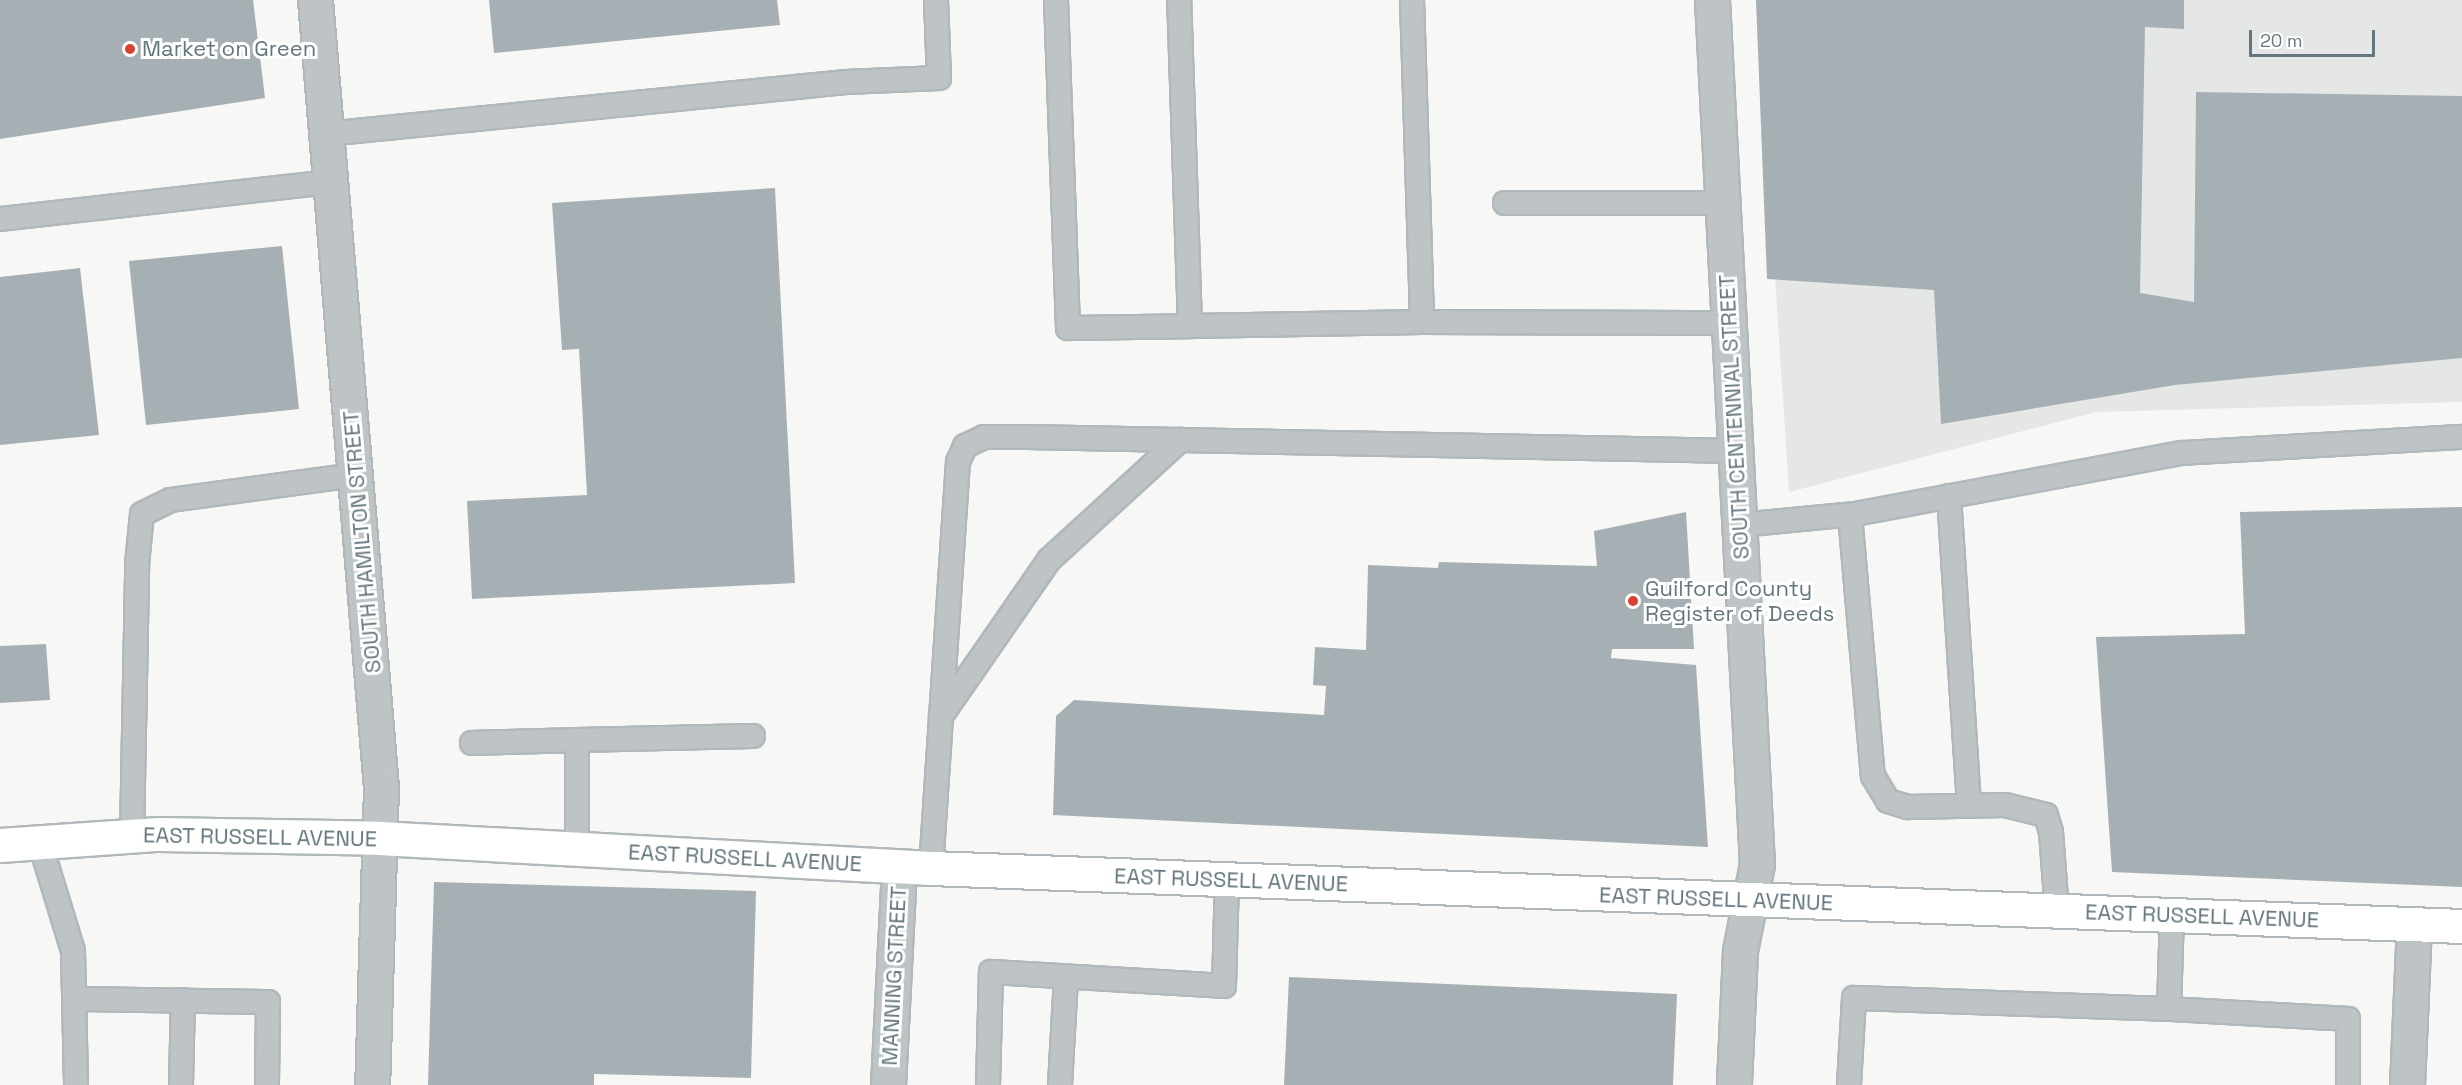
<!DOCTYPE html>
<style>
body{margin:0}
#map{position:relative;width:2462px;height:1085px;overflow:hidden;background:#f7f7f5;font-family:"Space Grotesk",sans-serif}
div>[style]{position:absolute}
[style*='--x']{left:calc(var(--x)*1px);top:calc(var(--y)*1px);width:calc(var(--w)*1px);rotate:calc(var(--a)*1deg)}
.built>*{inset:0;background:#e5e7e6}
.building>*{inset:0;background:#a6b0b4}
.roads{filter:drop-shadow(2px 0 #b1b8bb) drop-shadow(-2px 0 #b1b8bb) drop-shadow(0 2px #b1b8bb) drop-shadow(0 -2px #b1b8bb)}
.service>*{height:22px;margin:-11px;padding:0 11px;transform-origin:11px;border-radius:11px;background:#bec4c6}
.minor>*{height:33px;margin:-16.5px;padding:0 16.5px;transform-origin:16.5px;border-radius:16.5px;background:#bec4c6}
.tertiary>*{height:33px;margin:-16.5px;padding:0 16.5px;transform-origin:16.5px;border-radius:16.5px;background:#bec4c6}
.secondary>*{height:33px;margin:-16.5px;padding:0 16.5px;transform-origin:16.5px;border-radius:16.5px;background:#fff}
.dots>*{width:16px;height:16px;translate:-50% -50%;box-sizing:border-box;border:3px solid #fff;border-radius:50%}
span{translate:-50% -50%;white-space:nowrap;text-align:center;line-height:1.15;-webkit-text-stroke:6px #fff;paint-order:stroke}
.poi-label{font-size:22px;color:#64777e}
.left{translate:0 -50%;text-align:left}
.street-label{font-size:22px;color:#64777e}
.scale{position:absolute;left:2249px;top:30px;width:126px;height:27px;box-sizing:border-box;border:3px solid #64777e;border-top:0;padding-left:8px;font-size:18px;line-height:21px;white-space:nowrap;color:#64777e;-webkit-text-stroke:4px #fff;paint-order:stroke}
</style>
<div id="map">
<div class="built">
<div style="clip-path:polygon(1757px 0,2462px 0,2462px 402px,2096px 412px,1789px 492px)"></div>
</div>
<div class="building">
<div style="clip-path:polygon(0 0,253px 0,265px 98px,0 139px)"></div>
<div style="clip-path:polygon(489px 0,777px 0,780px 25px,494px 53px)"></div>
<div style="clip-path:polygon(1756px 0,2184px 0,2184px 29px,2145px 27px,2140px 293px,2194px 302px,2196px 92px,2462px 96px,2462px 358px,2175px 385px,1941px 424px,1934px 290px,1767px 279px)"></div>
<div style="clip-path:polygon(775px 188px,795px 583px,472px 599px,467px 501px,587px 495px,579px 349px,562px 350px,552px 203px)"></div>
<div style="clip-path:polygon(282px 246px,299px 409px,146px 425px,129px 261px)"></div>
<div style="clip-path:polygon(80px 268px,99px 435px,0 445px,0 277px)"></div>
<div style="clip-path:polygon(2462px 507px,2462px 887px,2112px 872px,2096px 637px,2245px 634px,2240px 512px)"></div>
<div style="clip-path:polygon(1686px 512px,1694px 649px,1612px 649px,1611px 658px,1696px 665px,1708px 847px,1053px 815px,1056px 716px,1074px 700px,1324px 715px,1326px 686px,1313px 685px,1315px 647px,1366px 650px,1368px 565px,1438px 568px,1439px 562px,1597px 566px,1594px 531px)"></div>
<div style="clip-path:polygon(46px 644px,50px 700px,0 703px,0 646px)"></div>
<div style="clip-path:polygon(434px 882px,756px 891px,751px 1078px,594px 1074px,594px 1085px,428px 1085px)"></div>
<div style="clip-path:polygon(1289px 977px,1677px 994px,1673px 1085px,1284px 1085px)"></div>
</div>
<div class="roads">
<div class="service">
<div style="--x:1056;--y:0;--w:328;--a:87.9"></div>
<div style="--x:1068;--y:328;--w:122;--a:-0.9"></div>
<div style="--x:1190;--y:326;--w:326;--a:-91.9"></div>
<div style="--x:1412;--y:0;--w:322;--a:88.2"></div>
<div style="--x:1422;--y:322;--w:307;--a:0.2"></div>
<div style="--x:326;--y:134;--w:523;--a:-5.71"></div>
<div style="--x:846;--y:82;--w:93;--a:-2.5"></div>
<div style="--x:939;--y:78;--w:78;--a:-92.2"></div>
<div style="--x:1505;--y:203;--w:218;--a:0"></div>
<div style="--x:0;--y:219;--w:333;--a:-6.4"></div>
<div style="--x:1190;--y:326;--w:232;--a:-1"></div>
<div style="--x:1949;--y:496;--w:310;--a:86.3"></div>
<div style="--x:1850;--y:515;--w:262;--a:85"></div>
<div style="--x:1873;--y:776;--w:29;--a:59"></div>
<div style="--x:1888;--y:801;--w:21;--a:17"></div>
<div style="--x:1908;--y:807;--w:97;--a:-1.2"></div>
<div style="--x:2005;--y:805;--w:42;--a:13.7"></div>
<div style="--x:2046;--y:815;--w:18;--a:74"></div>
<div style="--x:2051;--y:832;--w:79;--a:85.7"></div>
<div style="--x:1740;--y:525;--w:116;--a:-5.5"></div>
<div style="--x:1855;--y:514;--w:333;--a:-10.6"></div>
<div style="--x:2182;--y:453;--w:280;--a:-3.3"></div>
<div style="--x:941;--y:716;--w:190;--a:-55.3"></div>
<div style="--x:1049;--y:560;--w:178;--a:-42.5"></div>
<div style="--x:472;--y:743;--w:105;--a:-1.6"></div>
<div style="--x:132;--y:836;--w:272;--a:-88.9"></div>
<div style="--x:137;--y:564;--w:50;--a:-84.3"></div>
<div style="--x:142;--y:514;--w:32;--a:-26"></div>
<div style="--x:171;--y:500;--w:187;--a:-7.7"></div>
<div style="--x:40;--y:843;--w:113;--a:73"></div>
<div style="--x:73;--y:951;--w:134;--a:88.7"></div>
<div style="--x:577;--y:848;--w:108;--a:-90"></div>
<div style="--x:577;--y:740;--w:176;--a:-1.3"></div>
<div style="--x:931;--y:868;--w:407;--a:-86.2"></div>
<div style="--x:958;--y:462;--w:17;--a:-66"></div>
<div style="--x:965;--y:446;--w:21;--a:-25"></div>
<div style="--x:984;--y:437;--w:43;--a:0"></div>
<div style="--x:1027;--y:437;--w:710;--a:1.13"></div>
<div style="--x:76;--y:999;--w:192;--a:0.9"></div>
<div style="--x:268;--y:1002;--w:83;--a:90.7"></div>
<div style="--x:2169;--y:1009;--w:179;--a:3.2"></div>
<div style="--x:2348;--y:1019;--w:66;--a:90"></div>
<div style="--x:181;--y:1085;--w:85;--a:-88.7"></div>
<div style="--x:988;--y:1085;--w:113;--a:-88.5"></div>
<div style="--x:991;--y:972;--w:233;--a:3.4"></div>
<div style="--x:1224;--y:986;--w:106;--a:-88.4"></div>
<div style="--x:1060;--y:1085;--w:108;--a:-86.8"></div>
<div style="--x:1849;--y:1085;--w:87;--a:-86.7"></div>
<div style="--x:1854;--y:998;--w:315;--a:2"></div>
<div style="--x:2169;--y:1009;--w:93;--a:-88.2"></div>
</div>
<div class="minor">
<div style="--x:888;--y:1085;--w:219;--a:-87.1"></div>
<div style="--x:2407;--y:1085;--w:161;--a:-87.5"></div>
</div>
<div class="tertiary">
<div style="--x:315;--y:0;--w:790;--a:85.21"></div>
<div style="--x:381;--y:787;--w:298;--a:91.7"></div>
<div style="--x:1712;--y:0;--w:865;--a:87.02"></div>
<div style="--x:1757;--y:864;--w:89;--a:101.1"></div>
<div style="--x:1740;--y:951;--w:134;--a:92.6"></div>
</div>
<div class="secondary">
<div style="--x:0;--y:845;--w:159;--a:-4"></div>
<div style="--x:159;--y:834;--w:220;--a:1"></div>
<div style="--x:379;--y:838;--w:553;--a:3.11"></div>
<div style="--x:931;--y:868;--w:1532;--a:2.17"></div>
</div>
</div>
<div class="dots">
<div style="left:130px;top:49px;background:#d94233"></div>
<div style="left:1633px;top:601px;background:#d94233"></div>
</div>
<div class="poi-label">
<span class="left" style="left:142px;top:49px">Market on Green</span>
<span class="left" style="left:1645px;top:601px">Guilford County<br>Register of Deeds</span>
</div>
<div class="street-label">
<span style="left:1734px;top:417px;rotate:-93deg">SOUTH CENTENNIAL STREET</span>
<span style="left:362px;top:542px;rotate:-95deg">SOUTH HAMILTON STREET</span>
<span style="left:260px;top:837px;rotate:1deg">EAST RUSSELL AVENUE</span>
<span style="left:745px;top:858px;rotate:3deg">EAST RUSSELL AVENUE</span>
<span style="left:1231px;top:880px;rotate:2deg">EAST RUSSELL AVENUE</span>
<span style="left:1716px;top:899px;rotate:2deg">EAST RUSSELL AVENUE</span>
<span style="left:2202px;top:916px;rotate:2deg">EAST RUSSELL AVENUE</span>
<span style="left:894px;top:976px;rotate:-87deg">MANNING STREET</span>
</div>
<div class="scale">20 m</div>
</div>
